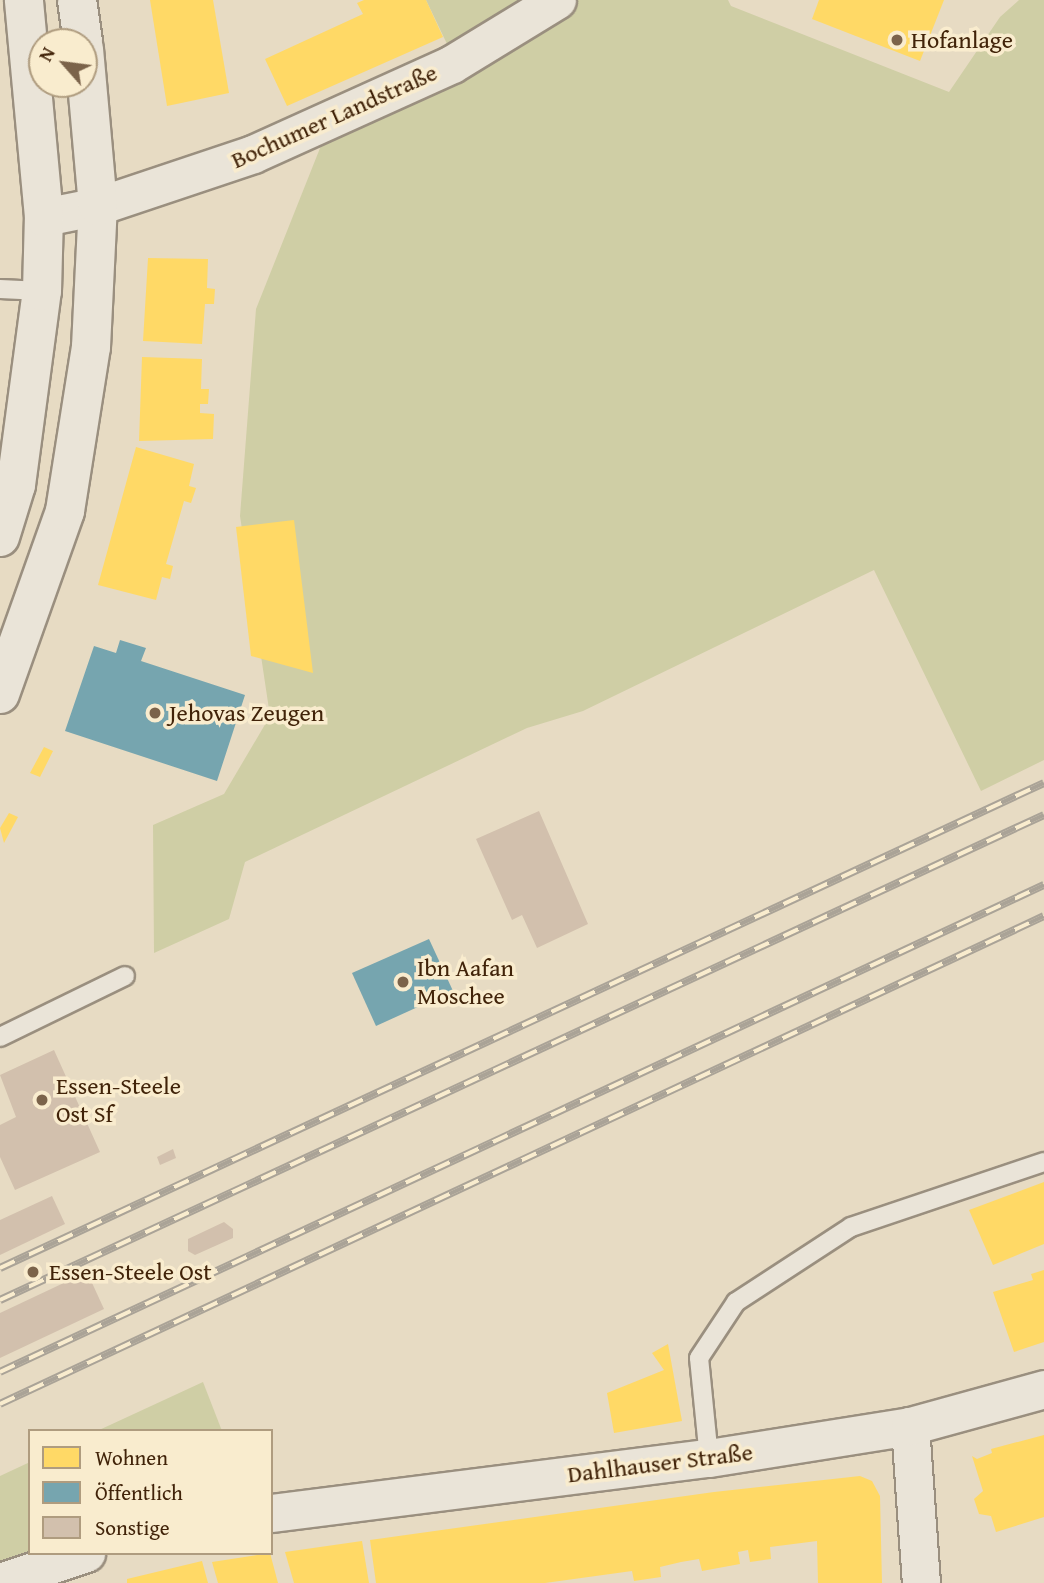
<!DOCTYPE html>
<meta charset="utf-8">
<style>
body{margin:0}
#map{position:relative;width:1044px;height:1583px;overflow:hidden;background:#e7dbc3;font-family:"Gentium Book Plus",serif}
div>[style]{position:absolute}
[style*='--x']{left:calc(var(--x)*1px);top:calc(var(--y)*1px);width:calc(var(--w)*1px);rotate:calc(var(--a)*1deg)}
.green>*{inset:0;background:#cfcea5}
.homes>*{inset:0;background:#ffd966}
.public>*{inset:0;background:#76a5af}
.building>*{inset:0;background:#d2c0ad}
.roads{filter:drop-shadow(2px 0 #9a8f7f) drop-shadow(-2px 0 #9a8f7f) drop-shadow(0 2px #9a8f7f) drop-shadow(0 -2px #9a8f7f)}
.service>*{height:18px;margin:-9px;padding:0 9px;transform-origin:9px;border-radius:9px;background:#eae4d8}
.minor>*{height:37px;margin:-18.5px;padding:0 18.5px;transform-origin:18.5px;border-radius:18.5px;background:#eae4d8}
.secondary>*{height:38px;margin:-19px;padding:0 19px;transform-origin:19px;border-radius:19px;background:#eae4d8}
.rail>*{height:8px;margin-top:-4px;transform-origin:0;background:repeating-linear-gradient(90deg,#f9ecce 0 16px,#aaa397 0 32px);box-sizing:border-box;border-block:2px solid #aaa397}
.dots>*{width:19px;height:19px;translate:-50% -50%;box-sizing:border-box;border:4px solid #f9ecce;border-radius:50%}
span{translate:-50% -50%;white-space:nowrap;text-align:center;line-height:1.15;-webkit-text-stroke:7px #f9ecce;paint-order:stroke}
.poi-label{font-size:24px;color:#412309}
.left{translate:0 -50%;text-align:left}
.street-label{font-size:24px;color:#412309}
.legend{position:absolute;left:28px;top:1429px;width:245px;height:126px;box-sizing:border-box;background:#f9ecce;border:2px solid #af9c7f;margin:0;padding:9px 12px;list-style:none;font-size:21px;color:#412309}
.legend li{display:flex;align-items:center;gap:14px;height:35px}
.legend b{width:35px;border:2px solid #af9c7f}
.north{position:absolute;left:28px;top:28px;width:70px;height:70px;box-sizing:border-box;background:#f9ecce;border:2px solid #af9c7f;border-radius:50%;rotate:298deg;font-size:19px;font-weight:700;line-height:28px;text-align:center;color:#412309}
.north::after{content:'';display:block;margin:auto;width:24px;height:32px;background:#7b634a;clip-path:polygon(50% 0,100% 100%,50% 72%,0 100%)}
</style>
<div id="map">
<div class="green">
<div style="clip-path:polygon(426px 0,728px 0,731px 6px,949px 92px,1000px 17px,1019px 0,1044px 0,1044px 760px,981px 791px,874px 570px,583px 711px,527px 728px,245px 862px,229px 919px,154px 953px,153px 825px,224px 794px,270px 716px,240px 516px,256px 309px,330px 123px,459px 69px)"></div>
<div style="clip-path:polygon(203px 1382px,222px 1431px,97px 1431px)"></div>
<div style="clip-path:polygon(30px 1462px,30px 1553px,0 1569px,0 1476px)"></div>
</div>
<div class="homes">
<div style="clip-path:polygon(150px 0,213px 0,229px 93px,167px 106px)"></div>
<div style="clip-path:polygon(364px 0,426px 0,443px 37px,287px 106px,265px 59px,363px 14px,357px 3px)"></div>
<div style="clip-path:polygon(819px 0,944px 0,920px 61px,812px 19px)"></div>
<div style="clip-path:polygon(148px 258px,208px 259px,207px 288px,215px 289px,214px 304px,205px 304px,202px 344px,143px 341px)"></div>
<div style="clip-path:polygon(142px 357px,202px 359px,201px 389px,209px 389px,208px 404px,200px 404px,200px 413px,214px 414px,213px 439px,139px 441px)"></div>
<div style="clip-path:polygon(136px 447px,194px 464px,189px 486px,196px 488px,191px 503px,184px 501px,166px 564px,173px 566px,170px 579px,162px 577px,156px 600px,98px 585px)"></div>
<div style="clip-path:polygon(294px 520px,313px 673px,251px 656px,236px 527px)"></div>
<div style="clip-path:polygon(44px 747px,53px 751px,40px 777px,30px 773px)"></div>
<div style="clip-path:polygon(9px 813px,18px 817px,4px 843px,0 828px)"></div>
<div style="clip-path:polygon(1044px 1182px,1044px 1244px,993px 1265px,969px 1210px)"></div>
<div style="clip-path:polygon(1044px 1270px,1044px 1342px,1014px 1352px,993px 1292px,1033px 1280px,1031px 1274px)"></div>
<div style="clip-path:polygon(668px 1344px,682px 1421px,614px 1433px,607px 1393px,664px 1370px,652px 1353px)"></div>
<div style="clip-path:polygon(1044px 1435px,1044px 1517px,996px 1532px,991px 1516px,979px 1514px,974px 1499px,983px 1491px,972px 1456px,977px 1459px,992px 1453px,991px 1449px)"></div>
<div style="clip-path:polygon(860px 1476px,872px 1481px,880px 1496px,882px 1583px,818px 1583px,817px 1541px,770px 1547px,771px 1559px,750px 1562px,748px 1550px,738px 1552px,740px 1564px,702px 1571px,699px 1559px,681px 1562px,660px 1567px,661px 1577px,634px 1581px,632px 1571px,545px 1583px,376px 1583px,370px 1540px,714px 1492px)"></div>
<div style="clip-path:polygon(362px 1541px,369px 1583px,294px 1583px,285px 1552px)"></div>
<div style="clip-path:polygon(270px 1553px,278px 1583px,218px 1583px,212px 1562px)"></div>
<div style="clip-path:polygon(202px 1561px,208px 1583px,127px 1583px,127px 1579px)"></div>
</div>
<div class="public">
<div style="clip-path:polygon(120px 640px,146px 648px,141px 661px,245px 695px,217px 781px,65px 731px,94px 646px,116px 653px)"></div>
<div style="clip-path:polygon(429px 939px,453px 991px,376px 1026px,352px 973px)"></div>
</div>
<div class="building">
<div style="clip-path:polygon(539px 811px,588px 924px,537px 948px,522px 915px,512px 920px,476px 839px)"></div>
<div style="clip-path:polygon(54px 1050px,100px 1152px,15px 1190px,0 1157px,0 1125px,16px 1117px,0 1075px)"></div>
<div style="clip-path:polygon(173px 1149px,176px 1158px,160px 1165px,157px 1157px)"></div>
<div style="clip-path:polygon(52px 1196px,65px 1224px,0 1255px,0 1220px)"></div>
<div style="clip-path:polygon(224px 1222px,233px 1229px,233px 1238px,195px 1255px,188px 1251px,188px 1239px)"></div>
<div style="clip-path:polygon(87px 1272px,104px 1309px,0 1358px,0 1313px)"></div>
</div>
<div class="roads">
<div class="service">
<div style="--x:0;--y:289;--w:42;--a:2.7"></div>
<div style="--x:0;--y:1037;--w:139;--a:-26"></div>
<div style="--x:709;--y:1458;--w:100;--a:-95.7"></div>
<div style="--x:699;--y:1358;--w:67;--a:-56.5"></div>
<div style="--x:736;--y:1302;--w:137;--a:-33.1"></div>
<div style="--x:851;--y:1227;--w:204;--a:-18.6"></div>
</div>
<div class="minor">
<div style="--x:44;--y:217;--w:55;--a:-11.5"></div>
<div style="--x:98;--y:206;--w:163;--a:-18.5"></div>
<div style="--x:253;--y:154;--w:218;--a:-24.3"></div>
<div style="--x:452;--y:64;--w:123;--a:-31.4"></div>
<div style="--x:910;--y:1426;--w:157;--a:86"></div>
<div style="--x:271;--y:1513;--w:441;--a:-7.2"></div>
<div style="--x:709;--y:1458;--w:204;--a:-9"></div>
<div style="--x:910;--y:1426;--w:139;--a:-15.4"></div>
<div style="--x:0;--y:1582;--w:91;--a:-18.6"></div>
</div>
<div class="secondary">
<div style="--x:77;--y:0;--w:42;--a:81.9"></div>
<div style="--x:0;--y:537;--w:54;--a:-72.9"></div>
<div style="--x:16;--y:485;--w:196;--a:-82.4"></div>
<div style="--x:42;--y:291;--w:74;--a:-88.5"></div>
<div style="--x:44;--y:217;--w:218;--a:-95.3"></div>
<div style="--x:0;--y:694;--w:194;--a:-70.4"></div>
<div style="--x:65;--y:511;--w:166;--a:-81"></div>
<div style="--x:91;--y:347;--w:141;--a:-87.2"></div>
<div style="--x:98;--y:206;--w:158;--a:-95.1"></div>
</div>
</div>
<div class="rail">
<div style="--x:0;--y:1268;--w:1151;--a:-24.92"></div>
<div style="--x:0;--y:1300;--w:1151;--a:-24.92"></div>
<div style="--x:0;--y:1372;--w:1152;--a:-25.01"></div>
<div style="--x:0;--y:1404;--w:1152;--a:-25.05"></div>
</div>
<div class="dots">
<div style="left:897px;top:40px;background:#7b634a"></div>
<div style="left:155px;top:713px;background:#7b634a"></div>
<div style="left:403px;top:982px;background:#7b634a"></div>
<div style="left:42px;top:1100px;background:#7b634a"></div>
<div style="left:33px;top:1272px;background:#7b634a"></div>
</div>
<div class="poi-label">
<span class="left" style="left:911px;top:40px">Hofanlage</span>
<span class="left" style="left:169px;top:713px">Jehovas Zeugen</span>
<span class="left" style="left:417px;top:982px">Ibn Aafan<br>Moschee</span>
<span class="left" style="left:56px;top:1100px">Essen-Steele<br>Ost Sf</span>
<span class="left" style="left:49px;top:1272px">Essen-Steele Ost</span>
</div>
<div class="street-label">
<span style="left:334px;top:116px;rotate:-24deg">Bochumer Landstraße</span>
<span style="left:660px;top:1463px;rotate:-7deg">Dahlhauser Straße</span>
</div>
<ul class="legend">
<li><b style="height:19px;background:#ffd966"></b>Wohnen</li>
<li><b style="height:19px;background:#76a5af"></b>Öffentlich</li>
<li><b style="height:19px;background:#d2c0ad"></b>Sonstige</li>
</ul>
<div class="north">N</div>
</div>
